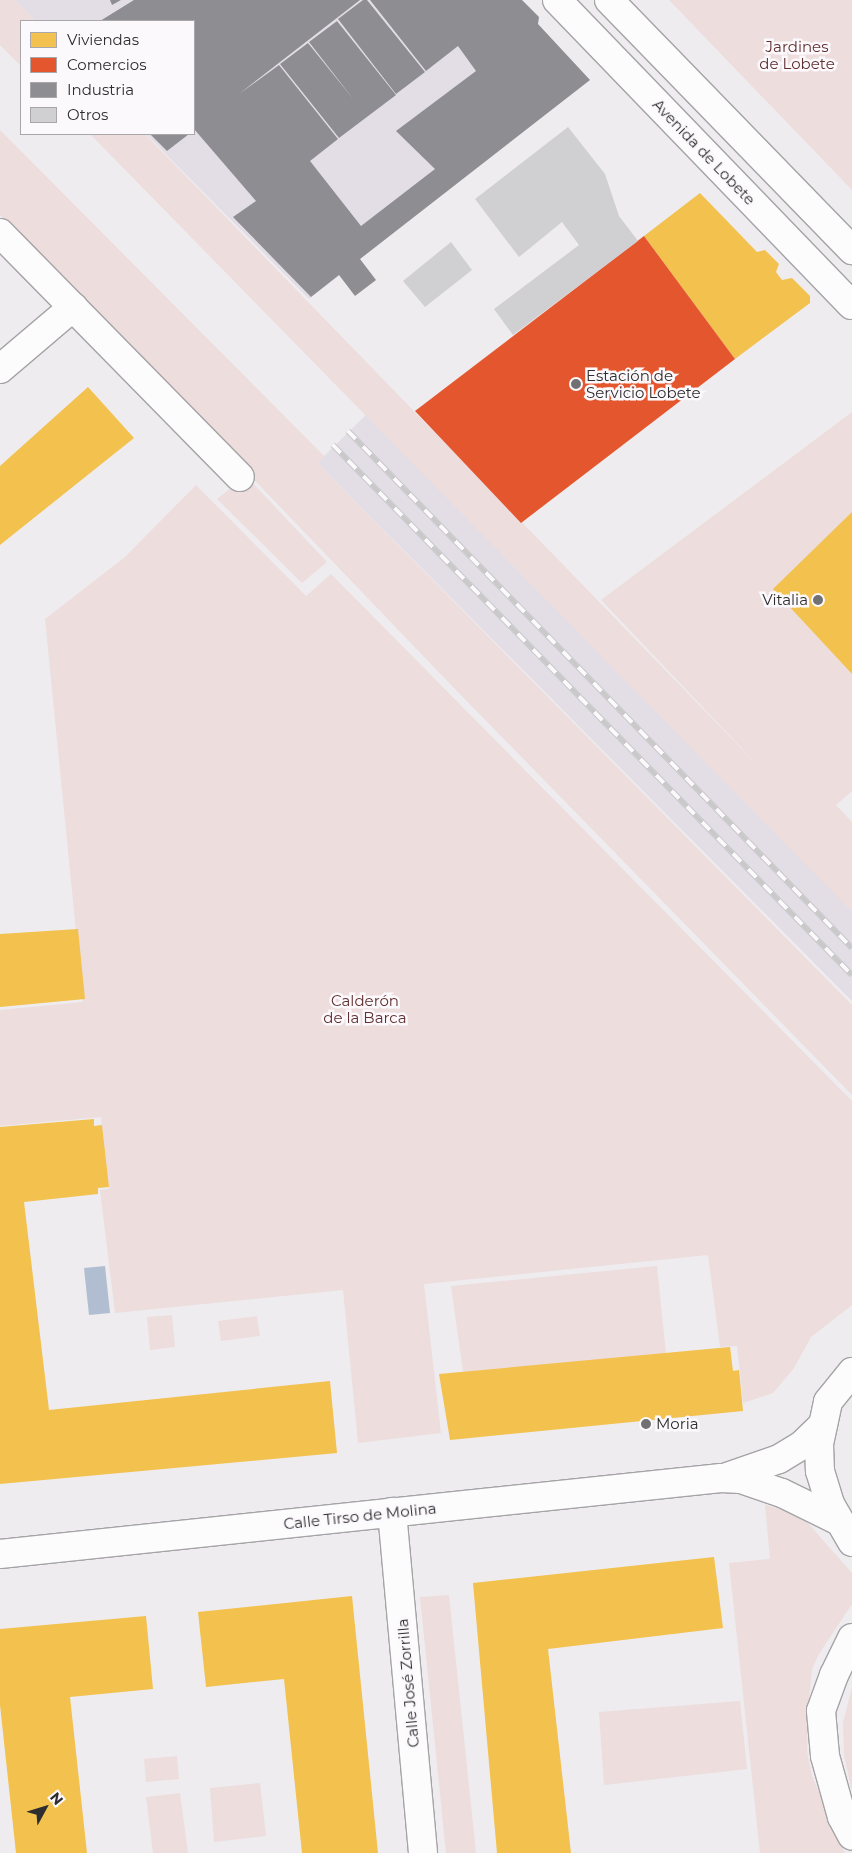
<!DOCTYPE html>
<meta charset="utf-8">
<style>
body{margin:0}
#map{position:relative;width:852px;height:1853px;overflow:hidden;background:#eeecef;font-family:Montserrat,sans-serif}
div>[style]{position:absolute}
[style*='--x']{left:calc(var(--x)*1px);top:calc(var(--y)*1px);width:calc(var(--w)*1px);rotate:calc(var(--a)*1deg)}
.built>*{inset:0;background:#e3dee5}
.green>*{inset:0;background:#eddddd}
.water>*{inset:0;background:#b1bdd0}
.homes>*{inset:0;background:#f2c14e}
.shops>*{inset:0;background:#e4572e}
.industry>*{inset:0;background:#8d8d92}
.building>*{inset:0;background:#d0cfd2}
.roads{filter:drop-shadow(1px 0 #a5a3a6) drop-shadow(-1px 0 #a5a3a6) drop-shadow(0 1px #a5a3a6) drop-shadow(0 -1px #a5a3a6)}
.minor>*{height:28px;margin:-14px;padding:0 14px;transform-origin:14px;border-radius:14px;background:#fcfcfd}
.major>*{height:28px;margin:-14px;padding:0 14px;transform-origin:14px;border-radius:14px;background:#fcfcfd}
.highway>*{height:28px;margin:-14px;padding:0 14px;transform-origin:14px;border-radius:14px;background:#fcfcfd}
.rail>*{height:5.5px;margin-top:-2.75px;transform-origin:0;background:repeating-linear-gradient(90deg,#fcf9fd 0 11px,#cac9ca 0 22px);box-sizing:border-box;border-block:1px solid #cac9ca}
.dots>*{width:14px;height:14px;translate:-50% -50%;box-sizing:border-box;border:2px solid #fcf9fd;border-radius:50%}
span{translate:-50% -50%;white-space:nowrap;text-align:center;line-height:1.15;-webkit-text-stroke:5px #fcf9fd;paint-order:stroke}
.park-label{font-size:15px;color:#602f2f}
.street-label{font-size:15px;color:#2e2d2f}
.poi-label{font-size:15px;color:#2e2d2f}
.left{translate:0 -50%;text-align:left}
.right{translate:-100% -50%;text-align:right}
.legend{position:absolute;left:20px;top:20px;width:175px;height:115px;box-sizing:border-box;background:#fcf9fd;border:1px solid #aaa7ab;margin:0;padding:6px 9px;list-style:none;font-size:15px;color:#2e2d2f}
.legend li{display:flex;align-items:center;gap:10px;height:25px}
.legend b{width:25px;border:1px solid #aaa7ab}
.north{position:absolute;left:20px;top:1783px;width:50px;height:50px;-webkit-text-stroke:4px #fcf9fd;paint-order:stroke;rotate:51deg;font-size:14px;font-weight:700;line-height:20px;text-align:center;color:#2e2d2f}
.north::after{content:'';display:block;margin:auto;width:18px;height:22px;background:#2e2d2f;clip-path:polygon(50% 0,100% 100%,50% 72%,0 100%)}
</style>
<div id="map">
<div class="built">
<div style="clip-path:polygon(15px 0,515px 0,590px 80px,309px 299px,146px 134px,194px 134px,194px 21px,36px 21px)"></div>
<div style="clip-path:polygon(377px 404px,852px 910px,852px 1001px,317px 463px)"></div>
</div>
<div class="green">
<div style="clip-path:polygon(0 0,15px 0,36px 21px,21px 21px,21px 66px,0 45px)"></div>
<div style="clip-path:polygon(669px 0,852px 0,852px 190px)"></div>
<div style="clip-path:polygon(0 130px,324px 456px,317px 463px,852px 1005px,852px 1095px,455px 689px,0 215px)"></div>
<div style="clip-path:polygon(90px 134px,145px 134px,770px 778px,601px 600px,852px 412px,852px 562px,794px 611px,852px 674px,852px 791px,836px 805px,852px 822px,852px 912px)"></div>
<div style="clip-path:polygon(246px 476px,327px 562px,302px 583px,217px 499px)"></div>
<div style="clip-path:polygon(196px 485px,306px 596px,331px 574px,852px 1101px,852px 1305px,811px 1337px,794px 1368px,773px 1393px,743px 1403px,737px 1346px,720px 1347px,708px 1255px,424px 1284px,441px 1433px,358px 1443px,343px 1290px,115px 1313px,100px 1190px,109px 1189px,101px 1117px,0 1126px,0 1010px,83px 1002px,45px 619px,125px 557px)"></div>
<div style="clip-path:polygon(657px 1266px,666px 1354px,463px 1372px,451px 1286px)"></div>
<div style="clip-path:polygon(172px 1315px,175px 1347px,150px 1350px,147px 1317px)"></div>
<div style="clip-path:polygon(257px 1316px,260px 1336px,221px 1341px,218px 1321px)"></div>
<div style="clip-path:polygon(765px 1505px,791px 1512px,806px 1521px,852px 1573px,852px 1604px,819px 1654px,812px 1669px,808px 1710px,807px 1751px,812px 1776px,845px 1853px,760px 1853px,729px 1563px,770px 1559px)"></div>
<div style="clip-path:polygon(449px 1595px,476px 1853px,446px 1853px,420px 1597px)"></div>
<div style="clip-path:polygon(852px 1687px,852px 1791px,844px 1755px,843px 1723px)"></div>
<div style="clip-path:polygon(740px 1701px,747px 1769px,604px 1785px,599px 1712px)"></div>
<div style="clip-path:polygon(177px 1756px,179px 1779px,146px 1782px,144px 1759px)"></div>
<div style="clip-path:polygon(260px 1783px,266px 1836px,214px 1842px,210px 1788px)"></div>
<div style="clip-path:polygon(180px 1793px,188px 1853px,153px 1853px,146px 1797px)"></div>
</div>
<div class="water">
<div style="clip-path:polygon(105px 1266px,110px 1313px,89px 1315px,84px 1268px)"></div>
</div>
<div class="homes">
<div style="clip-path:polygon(700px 193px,757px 252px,765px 250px,779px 264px,776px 272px,782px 280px,792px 278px,810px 296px,810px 303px,735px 359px,644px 236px)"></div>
<div style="clip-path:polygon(88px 387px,134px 438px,0 545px,0 466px)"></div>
<div style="clip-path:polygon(852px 512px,852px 674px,773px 589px)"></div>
<div style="clip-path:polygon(78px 929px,85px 999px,0 1007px,0 934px)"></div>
<div style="clip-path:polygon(94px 1119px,94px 1126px,102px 1125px,109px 1187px,98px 1188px,98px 1194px,24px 1202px,49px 1410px,330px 1381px,337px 1453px,0 1484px,0 1127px)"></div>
<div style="clip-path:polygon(730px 1347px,733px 1371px,739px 1370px,743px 1411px,450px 1440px,439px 1374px)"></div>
<div style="clip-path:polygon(714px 1557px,723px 1628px,548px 1649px,571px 1853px,497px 1853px,473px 1583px)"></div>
<div style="clip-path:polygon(352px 1596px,378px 1853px,302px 1853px,284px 1679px,206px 1687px,198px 1612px)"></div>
<div style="clip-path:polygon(146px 1616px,153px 1689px,70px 1697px,87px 1853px,16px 1853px,0 1705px,0 1629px)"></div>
</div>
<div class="shops">
<div style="clip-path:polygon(644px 236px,735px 359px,521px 523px,415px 411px)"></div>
</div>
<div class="industry">
<div style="clip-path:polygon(110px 0,121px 0,112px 5px)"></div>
<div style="clip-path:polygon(134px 0,360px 0,239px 94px,279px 65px,338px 139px,310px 161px,361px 226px,435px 169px,396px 131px,476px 71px,458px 46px,426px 71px,370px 0,522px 0,539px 17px,538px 24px,590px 80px,360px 259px,376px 280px,355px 296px,339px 275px,311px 297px,233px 217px,256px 201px,194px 129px,194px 21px,100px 21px)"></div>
<div style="clip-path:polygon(363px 0,367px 0,425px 72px,396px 94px,338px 19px)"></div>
<div style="clip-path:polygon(337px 21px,396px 95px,339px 138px,280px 64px,308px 43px,354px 100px,309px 42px)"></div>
<div style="clip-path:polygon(150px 134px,189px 134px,167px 151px)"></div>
</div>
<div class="building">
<div style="clip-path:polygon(568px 127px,605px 174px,619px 216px,638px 241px,513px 335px,494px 309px,579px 245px,562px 222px,519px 257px,475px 199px)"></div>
<div style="clip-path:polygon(451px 242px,472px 270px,425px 307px,403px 281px)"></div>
</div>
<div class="roads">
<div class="minor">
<div style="--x:557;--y:0;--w:424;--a:46"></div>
<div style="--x:609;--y:0;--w:349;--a:45.8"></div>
<div style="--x:0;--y:233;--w:342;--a:45.5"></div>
<div style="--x:0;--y:369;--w:96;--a:-40.3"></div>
<div style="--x:727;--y:1477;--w:55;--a:-19.1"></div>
<div style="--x:779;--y:1459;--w:27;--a:-31"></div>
<div style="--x:802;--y:1445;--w:29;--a:-44"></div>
<div style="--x:392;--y:1512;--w:342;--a:84.8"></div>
<div style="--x:0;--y:1554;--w:725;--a:-6.02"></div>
<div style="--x:721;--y:1478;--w:20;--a:3"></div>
<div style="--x:741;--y:1479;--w:43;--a:18.9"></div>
<div style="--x:782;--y:1493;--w:61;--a:26.1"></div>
</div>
<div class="major">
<div style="--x:852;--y:1372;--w:38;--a:129"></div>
<div style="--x:828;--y:1402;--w:43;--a:102.1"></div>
<div style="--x:819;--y:1444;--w:27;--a:88"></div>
<div style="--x:820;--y:1471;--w:34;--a:73"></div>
<div style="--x:830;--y:1504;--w:44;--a:59.9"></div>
</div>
<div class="highway">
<div style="--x:852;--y:1638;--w:41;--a:115.9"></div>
<div style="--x:834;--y:1675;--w:38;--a:110"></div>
<div style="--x:821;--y:1711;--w:45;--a:84.9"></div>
<div style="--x:825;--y:1756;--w:63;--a:74.4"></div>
<div style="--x:842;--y:1817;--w:21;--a:62"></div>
</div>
</div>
<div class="rail">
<div style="--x:348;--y:431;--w:722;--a:45.73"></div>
<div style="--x:333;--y:445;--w:742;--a:45.6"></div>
</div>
<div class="dots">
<div style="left:576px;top:384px;background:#717072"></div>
<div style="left:818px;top:600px;background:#717072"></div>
<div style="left:646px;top:1424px;background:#717072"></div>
</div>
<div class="park-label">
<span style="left:797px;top:55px">Jardines<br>de Lobete</span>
<span style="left:365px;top:1009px">Calderón<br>de la Barca</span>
</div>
<div class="street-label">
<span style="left:704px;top:152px;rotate:46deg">Avenida de Lobete</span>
<span style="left:360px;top:1516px;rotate:-6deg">Calle Tirso de Molina</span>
<span style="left:408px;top:1683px;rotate:-95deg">Calle José Zorrilla</span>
</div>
<div class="poi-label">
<span class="left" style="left:586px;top:384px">Estación de<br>Servicio Lobete</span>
<span class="right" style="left:808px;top:600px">Vitalia</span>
<span class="left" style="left:656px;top:1424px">Moria</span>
</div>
<ul class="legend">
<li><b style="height:14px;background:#f2c14e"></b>Viviendas</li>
<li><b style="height:14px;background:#e4572e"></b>Comercios</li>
<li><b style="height:14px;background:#8d8d92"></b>Industria</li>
<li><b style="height:14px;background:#d0cfd2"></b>Otros</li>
</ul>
<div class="north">N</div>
</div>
